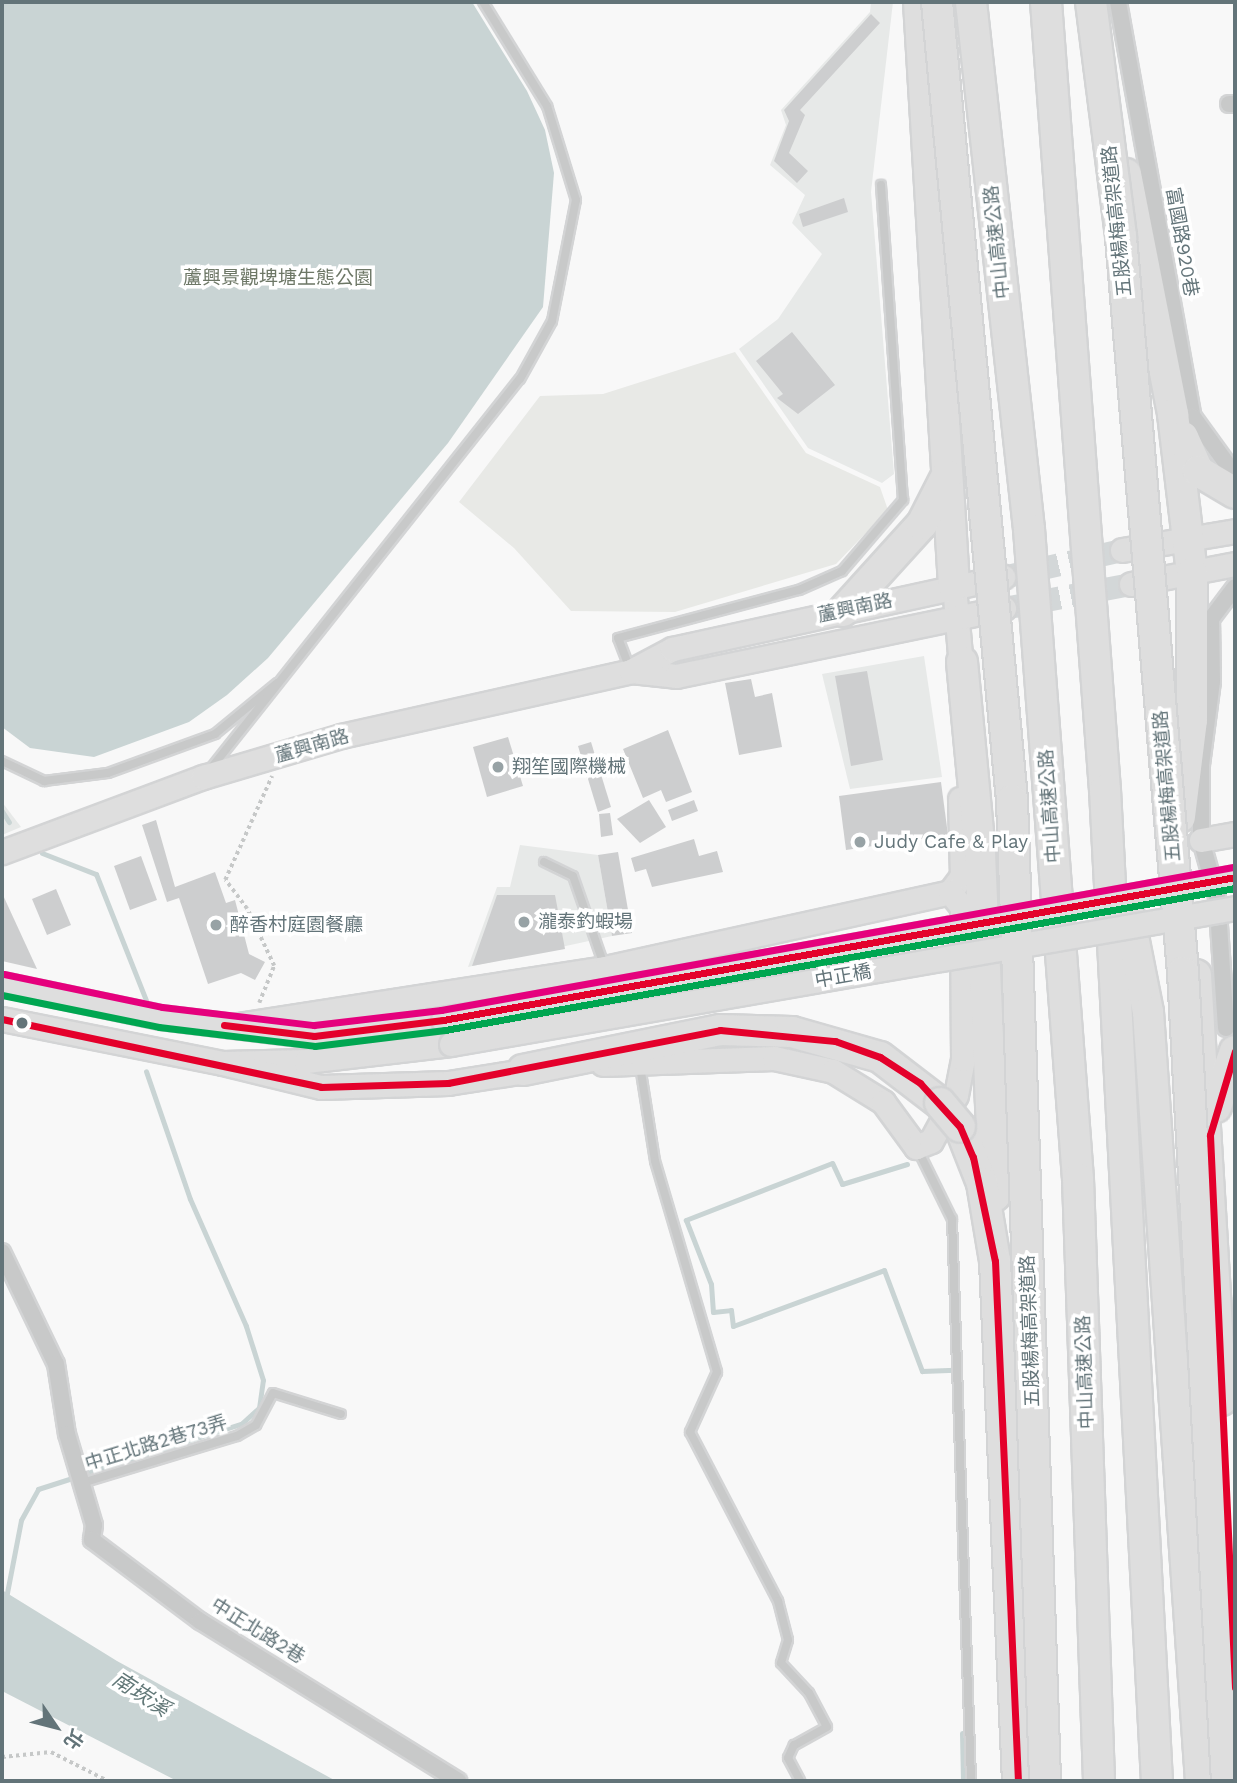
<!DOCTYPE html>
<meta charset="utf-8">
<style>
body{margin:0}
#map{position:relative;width:1237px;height:1783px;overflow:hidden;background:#f8f8f8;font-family:"Work Sans","Noto Sans TC",sans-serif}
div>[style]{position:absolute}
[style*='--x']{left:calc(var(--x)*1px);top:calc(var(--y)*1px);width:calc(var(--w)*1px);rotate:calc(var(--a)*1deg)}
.built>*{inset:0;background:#e7e9e8}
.green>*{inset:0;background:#e8e9e6}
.water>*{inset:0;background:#c9d4d4}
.stream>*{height:5px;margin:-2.5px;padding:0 2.5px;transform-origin:2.5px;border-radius:2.5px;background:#c9d4d4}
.building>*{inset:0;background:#cdcecf}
.secondary-tunnel>*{height:23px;margin-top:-11.5px;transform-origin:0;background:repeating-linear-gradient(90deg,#d3d7d8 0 23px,transparent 0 34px)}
.path>*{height:3.5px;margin-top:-1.75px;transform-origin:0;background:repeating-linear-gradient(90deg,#c6c8c8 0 3.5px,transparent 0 7px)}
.roads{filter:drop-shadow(2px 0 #d3d4d5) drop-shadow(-2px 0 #d3d4d5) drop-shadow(0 2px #d3d4d5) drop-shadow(0 -2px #d3d4d5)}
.lane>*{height:8px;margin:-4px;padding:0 4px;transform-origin:4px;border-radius:4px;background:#c8c9c9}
.street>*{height:16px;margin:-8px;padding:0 8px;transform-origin:8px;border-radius:8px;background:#c8c9c9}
.secondary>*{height:23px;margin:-11.5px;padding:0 11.5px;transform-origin:11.5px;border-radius:11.5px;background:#dedede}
.highway>*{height:30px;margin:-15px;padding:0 15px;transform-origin:15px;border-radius:15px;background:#dedede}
.bridges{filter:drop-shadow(2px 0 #d3d4d5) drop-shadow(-2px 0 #d3d4d5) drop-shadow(0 2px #d3d4d5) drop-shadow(0 -2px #d3d4d5)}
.secondary-bridge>*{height:23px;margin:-11.5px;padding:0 11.5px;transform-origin:11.5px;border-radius:11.5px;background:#dedede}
.highway-bridge>*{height:30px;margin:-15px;padding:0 15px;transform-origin:15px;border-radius:15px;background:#dedede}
.bus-1>*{height:7px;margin:-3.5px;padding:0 3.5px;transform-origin:3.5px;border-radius:3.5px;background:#e4002b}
.bus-2>*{height:7px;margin:-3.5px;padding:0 3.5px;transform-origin:3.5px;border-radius:3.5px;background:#00a651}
.bus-3>*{height:7px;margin:-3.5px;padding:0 3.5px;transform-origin:3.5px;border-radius:3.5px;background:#e5007d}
.dots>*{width:19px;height:19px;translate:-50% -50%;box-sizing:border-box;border:4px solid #fff;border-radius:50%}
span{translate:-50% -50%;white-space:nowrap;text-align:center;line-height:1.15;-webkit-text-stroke:7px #fff;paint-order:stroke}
.street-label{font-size:19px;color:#637479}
.park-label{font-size:19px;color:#6d7766}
.poi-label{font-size:19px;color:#637479}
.left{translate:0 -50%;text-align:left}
.water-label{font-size:21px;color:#627878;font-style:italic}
.frame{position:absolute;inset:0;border:4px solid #637479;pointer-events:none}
.north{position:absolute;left:21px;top:1692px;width:70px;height:70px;-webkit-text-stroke:5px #fff;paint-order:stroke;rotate:125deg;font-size:19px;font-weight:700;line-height:28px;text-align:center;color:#637479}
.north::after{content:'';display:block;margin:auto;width:24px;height:32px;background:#637479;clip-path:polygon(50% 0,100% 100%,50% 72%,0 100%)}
</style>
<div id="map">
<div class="built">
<div style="clip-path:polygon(871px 2px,893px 2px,871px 192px,894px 474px,882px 483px,808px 448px,739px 349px,778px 319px,822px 254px,792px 223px,805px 195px,770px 165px,786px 125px,781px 110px,870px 12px)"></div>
<div style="clip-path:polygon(924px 656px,942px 777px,850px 789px,822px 674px)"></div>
<div style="clip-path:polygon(2px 802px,21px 827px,2px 835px)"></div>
<div style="clip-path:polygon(520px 845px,598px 855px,612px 936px,468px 967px,497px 887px,510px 887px)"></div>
</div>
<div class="green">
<div style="clip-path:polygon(735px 352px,806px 453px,880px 487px,888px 510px,836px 564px,675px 612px,571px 611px,514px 548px,459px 502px,540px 396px,603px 394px)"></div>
</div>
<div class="water">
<div style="clip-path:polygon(2px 2px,472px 2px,527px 91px,545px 130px,554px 173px,543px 307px,448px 443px,268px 658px,227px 695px,189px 722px,94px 757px,30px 748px,2px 727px)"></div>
<div style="clip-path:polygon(2px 1590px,117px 1661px,336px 1781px,177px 1781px,2px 1691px)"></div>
</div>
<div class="stream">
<div style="--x:2;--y:811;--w:13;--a:58"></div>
<div style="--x:42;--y:853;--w:58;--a:21.3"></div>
<div style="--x:96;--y:874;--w:136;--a:68.4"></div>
<div style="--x:907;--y:1164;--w:68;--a:162.9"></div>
<div style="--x:842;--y:1184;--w:23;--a:-115"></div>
<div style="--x:832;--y:1163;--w:157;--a:158.7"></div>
<div style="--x:686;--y:1220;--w:69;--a:68.7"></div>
<div style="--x:711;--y:1284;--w:28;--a:86"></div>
<div style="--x:713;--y:1312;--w:18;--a:-6"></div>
<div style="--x:731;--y:1310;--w:16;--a:83"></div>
<div style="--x:733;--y:1326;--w:161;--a:-20.3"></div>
<div style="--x:884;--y:1270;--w:108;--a:69.4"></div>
<div style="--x:922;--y:1371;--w:33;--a:-2"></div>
<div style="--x:6;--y:1598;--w:79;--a:-79.1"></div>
<div style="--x:21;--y:1520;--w:35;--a:-61"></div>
<div style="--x:38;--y:1489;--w:213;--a:-17.8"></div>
<div style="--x:241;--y:1424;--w:24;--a:-42"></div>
<div style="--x:259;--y:1408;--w:28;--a:-82"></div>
<div style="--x:263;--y:1380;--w:57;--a:-107.5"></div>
<div style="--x:246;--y:1326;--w:139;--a:-113.8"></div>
<div style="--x:190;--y:1199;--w:135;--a:-109"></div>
<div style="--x:962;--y:1733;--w:48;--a:88.8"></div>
</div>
<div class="building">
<div style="clip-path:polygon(871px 14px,880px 23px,800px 110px,805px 115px,789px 153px,808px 171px,797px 183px,774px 161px,789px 121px,784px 110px)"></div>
<div style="clip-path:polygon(844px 198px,848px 212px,803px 227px,799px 214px)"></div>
<div style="clip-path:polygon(792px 332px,835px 385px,798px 414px,777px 398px,783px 394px,756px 361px)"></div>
<div style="clip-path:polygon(867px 671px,883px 760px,851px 766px,835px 676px)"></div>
<div style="clip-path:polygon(751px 679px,755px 697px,772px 693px,782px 747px,739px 755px,725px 683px)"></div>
<div style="clip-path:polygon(668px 730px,692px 792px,666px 802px,661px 790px,643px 798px,623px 749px)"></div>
<div style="clip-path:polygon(508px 737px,523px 786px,487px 797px,473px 747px)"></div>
<div style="clip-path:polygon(591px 742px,611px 807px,598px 812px,578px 746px)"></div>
<div style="clip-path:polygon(941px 782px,948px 835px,846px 850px,839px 796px)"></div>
<div style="clip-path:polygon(649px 800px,666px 827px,640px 843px,617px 819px)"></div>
<div style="clip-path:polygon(694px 800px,698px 811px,672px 821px,668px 810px)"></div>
<div style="clip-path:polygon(610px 813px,613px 835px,601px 837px,599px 814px)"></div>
<div style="clip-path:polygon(156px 820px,175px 887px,215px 872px,226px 903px,235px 900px,249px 954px,265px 962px,255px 980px,241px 973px,208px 984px,179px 898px,167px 902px,142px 825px)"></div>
<div style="clip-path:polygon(694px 839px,699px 856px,717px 851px,723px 872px,652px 887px,646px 869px,635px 872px,631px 858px)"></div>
<div style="clip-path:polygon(618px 852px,632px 933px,612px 936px,598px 855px)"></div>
<div style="clip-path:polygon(141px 856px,157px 900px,130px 910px,114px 866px)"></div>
<div style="clip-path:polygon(56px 889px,71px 925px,47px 935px,32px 899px)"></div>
<div style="clip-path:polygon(2px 893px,37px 969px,2px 961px)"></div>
<div style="clip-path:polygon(497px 895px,555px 895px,565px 949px,472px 966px)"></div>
</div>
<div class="secondary-tunnel">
<div style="--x:1003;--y:577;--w:122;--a:-12.8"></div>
<div style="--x:1004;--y:608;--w:129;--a:-10.7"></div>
</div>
<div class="path">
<div style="--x:259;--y:1003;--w:40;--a:-68"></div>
<div style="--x:274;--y:966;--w:63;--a:-115.3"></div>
<div style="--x:247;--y:909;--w:36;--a:-127"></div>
<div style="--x:225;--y:880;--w:114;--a:-65.7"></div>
<div style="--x:2;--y:1757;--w:49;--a:-5.8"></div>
<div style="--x:51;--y:1752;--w:64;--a:27"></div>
</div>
<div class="roads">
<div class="lane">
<div style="--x:630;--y:669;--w:33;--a:-111"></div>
<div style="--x:618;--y:638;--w:187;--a:-14.9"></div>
<div style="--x:799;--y:590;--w:47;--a:-23.8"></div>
<div style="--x:842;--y:571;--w:94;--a:-49.3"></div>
<div style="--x:903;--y:500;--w:316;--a:-94"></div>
<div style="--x:2;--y:761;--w:47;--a:25.5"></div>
<div style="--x:44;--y:781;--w:64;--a:-7.1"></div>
<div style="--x:108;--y:773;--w:114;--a:-20"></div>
<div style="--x:215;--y:734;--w:80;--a:-39.4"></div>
<div style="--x:212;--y:767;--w:495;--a:-51.6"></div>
<div style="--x:520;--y:379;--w:66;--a:-61.1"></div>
<div style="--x:552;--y:321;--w:123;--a:-78.8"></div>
<div style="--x:576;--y:200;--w:98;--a:-107.1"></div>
<div style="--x:547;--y:106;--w:122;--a:-121.6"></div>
<div style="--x:544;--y:862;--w:32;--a:26"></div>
<div style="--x:573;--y:876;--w:94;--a:70.8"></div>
<div style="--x:640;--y:1066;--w:96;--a:81"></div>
<div style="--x:655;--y:1161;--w:220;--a:73.6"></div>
<div style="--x:717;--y:1372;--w:66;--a:114.2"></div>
<div style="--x:690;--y:1432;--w:191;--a:62.5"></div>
<div style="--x:778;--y:1601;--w:40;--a:75.6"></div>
<div style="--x:788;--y:1640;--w:24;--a:107"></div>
<div style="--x:781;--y:1663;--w:41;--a:47"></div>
<div style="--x:809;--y:1693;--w:38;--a:62"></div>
<div style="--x:827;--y:1727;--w:38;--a:151"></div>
<div style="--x:794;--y:1745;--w:14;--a:115"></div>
<div style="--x:788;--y:1758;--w:26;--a:62"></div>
<div style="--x:918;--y:1150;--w:77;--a:63.8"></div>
<div style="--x:952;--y:1219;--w:562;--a:88.06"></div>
<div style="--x:82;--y:1483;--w:162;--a:-16.9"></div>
<div style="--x:237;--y:1436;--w:22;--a:-30"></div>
<div style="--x:256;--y:1425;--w:36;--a:-62"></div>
<div style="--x:273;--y:1393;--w:71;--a:17.2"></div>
</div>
<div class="street">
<div style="--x:1118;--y:2;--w:422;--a:79.8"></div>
<div style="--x:1193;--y:417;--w:72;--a:54.1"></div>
<div style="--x:1229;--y:104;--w:6;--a:0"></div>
<div style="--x:1226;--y:1028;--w:131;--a:-93.9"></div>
<div style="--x:1217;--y:897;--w:59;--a:-105.7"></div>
<div style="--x:1201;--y:840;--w:75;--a:-90"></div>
<div style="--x:1201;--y:765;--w:84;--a:-82.5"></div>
<div style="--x:1212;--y:682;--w:63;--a:-90.9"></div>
<div style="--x:1211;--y:619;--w:40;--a:-53"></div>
<div style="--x:2;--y:1252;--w:124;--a:64.3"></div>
<div style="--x:56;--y:1364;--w:71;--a:81.1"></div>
<div style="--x:67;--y:1434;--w:95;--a:73.5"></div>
<div style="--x:94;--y:1525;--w:15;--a:98"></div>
<div style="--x:92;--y:1540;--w:135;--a:36.9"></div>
<div style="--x:200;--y:1621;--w:304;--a:31.8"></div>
</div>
<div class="secondary">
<div style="--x:1122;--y:550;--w:115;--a:-9.5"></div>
<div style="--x:1131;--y:584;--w:106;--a:-10.9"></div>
<div style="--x:954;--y:586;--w:91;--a:85"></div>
<div style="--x:631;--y:671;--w:45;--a:6.3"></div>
<div style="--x:676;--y:676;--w:335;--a:-11.7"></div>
<div style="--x:1201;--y:840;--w:35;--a:-10"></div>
<div style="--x:2;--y:852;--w:215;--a:-20.5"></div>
<div style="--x:203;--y:777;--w:144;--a:-16.5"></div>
<div style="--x:341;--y:736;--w:297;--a:-12.6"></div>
<div style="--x:631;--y:671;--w:47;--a:-28.2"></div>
<div style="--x:672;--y:649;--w:339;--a:-12.3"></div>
<div style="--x:2;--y:984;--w:161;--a:11.8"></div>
<div style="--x:160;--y:1017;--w:155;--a:7"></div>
<div style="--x:314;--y:1036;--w:130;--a:-7.1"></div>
<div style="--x:2;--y:1019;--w:225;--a:11.3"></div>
<div style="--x:223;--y:1063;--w:83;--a:-1.4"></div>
<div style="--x:306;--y:1061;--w:146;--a:-6.7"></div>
<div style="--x:231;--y:1026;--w:378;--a:-8.8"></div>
<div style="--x:605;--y:968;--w:353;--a:-12.4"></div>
<div style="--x:950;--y:892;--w:20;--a:-53"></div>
<div style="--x:962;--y:876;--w:77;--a:-91.5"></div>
<div style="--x:223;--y:1063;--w:101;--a:13.8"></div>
<div style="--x:321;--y:1087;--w:127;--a:-1.8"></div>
<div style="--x:448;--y:1083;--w:90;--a:-8.9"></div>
<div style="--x:603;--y:1064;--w:171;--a:-2"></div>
<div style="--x:774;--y:1058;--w:60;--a:12.4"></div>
<div style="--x:833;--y:1071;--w:59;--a:31.8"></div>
<div style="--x:883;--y:1102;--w:56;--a:53.7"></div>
<div style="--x:916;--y:1147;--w:16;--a:-22"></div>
<div style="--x:931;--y:1141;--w:52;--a:-61.5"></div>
<div style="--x:956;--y:1095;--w:37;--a:-79"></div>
<div style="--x:963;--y:1059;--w:152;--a:-90.4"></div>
<div style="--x:962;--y:907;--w:19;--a:-129"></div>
</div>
<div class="highway">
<div style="--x:919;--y:2;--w:585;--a:86.57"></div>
<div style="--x:971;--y:2;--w:530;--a:83.72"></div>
<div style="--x:1029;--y:529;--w:652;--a:85.69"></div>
<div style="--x:1078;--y:1179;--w:602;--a:88"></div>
<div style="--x:1046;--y:2;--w:790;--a:85.72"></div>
<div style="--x:1105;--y:790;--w:992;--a:87"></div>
<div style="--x:1126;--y:174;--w:245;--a:78.9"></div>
<div style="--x:1173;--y:414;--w:160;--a:83.2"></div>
<div style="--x:1192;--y:573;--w:147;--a:90"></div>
<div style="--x:1192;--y:720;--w:98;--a:97.1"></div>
<div style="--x:1183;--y:437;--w:37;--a:66"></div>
<div style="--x:1198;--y:471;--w:43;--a:30.7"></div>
<div style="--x:843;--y:611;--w:118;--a:-47.8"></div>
<div style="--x:922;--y:524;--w:55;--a:-63"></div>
<div style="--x:962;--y:662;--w:193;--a:84.6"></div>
<div style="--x:980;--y:854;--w:342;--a:87.5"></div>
<div style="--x:1128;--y:911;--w:103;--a:78.8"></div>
<div style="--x:1148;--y:1012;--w:771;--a:86.06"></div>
<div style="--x:1196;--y:975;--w:426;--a:86.6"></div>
<div style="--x:523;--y:1070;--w:201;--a:-11.5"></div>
<div style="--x:720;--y:1030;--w:72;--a:1.6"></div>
<div style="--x:792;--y:1032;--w:91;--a:15.9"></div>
<div style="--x:880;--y:1057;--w:76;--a:37.5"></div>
<div style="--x:1216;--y:1107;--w:59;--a:-71.3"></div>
<div style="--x:960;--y:1127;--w:60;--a:68.6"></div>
<div style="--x:982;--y:1183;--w:79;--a:80.5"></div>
<div style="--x:995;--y:1261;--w:521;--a:87.47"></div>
</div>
</div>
<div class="bridges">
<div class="secondary-bridge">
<div style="--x:443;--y:1020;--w:805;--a:-10.23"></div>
<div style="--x:451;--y:1044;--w:796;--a:-9.84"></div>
</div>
<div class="highway-bridge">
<div style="--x:937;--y:2;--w:802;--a:84.63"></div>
<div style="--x:1012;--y:800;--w:982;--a:88.07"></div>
<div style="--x:1091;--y:2;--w:237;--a:82.7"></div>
<div style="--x:1121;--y:237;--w:738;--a:85.18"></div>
<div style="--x:1183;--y:972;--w:810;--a:86.89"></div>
<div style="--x:940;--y:1103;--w:31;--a:50"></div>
</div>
</div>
<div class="bus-1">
<div style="--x:2;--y:1019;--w:326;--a:12"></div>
<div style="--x:321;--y:1087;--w:127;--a:-1.8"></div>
<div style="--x:448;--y:1083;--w:277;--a:-11"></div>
<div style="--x:720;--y:1030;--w:116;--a:5.5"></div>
<div style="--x:835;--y:1041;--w:48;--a:19.6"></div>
<div style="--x:880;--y:1057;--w:48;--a:33"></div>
<div style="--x:920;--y:1083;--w:59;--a:47.7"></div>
<div style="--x:960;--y:1127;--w:33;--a:67"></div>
<div style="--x:973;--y:1157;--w:106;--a:78.1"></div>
<div style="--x:995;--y:1261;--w:521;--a:87.47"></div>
<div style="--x:224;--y:1025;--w:91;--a:7"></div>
<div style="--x:314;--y:1036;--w:130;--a:-7.1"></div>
<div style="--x:443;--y:1020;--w:805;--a:-10.23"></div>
<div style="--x:1235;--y:1051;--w:88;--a:106.6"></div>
<div style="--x:1210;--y:1135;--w:553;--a:87.41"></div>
</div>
<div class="bus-2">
<div style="--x:2;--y:995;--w:160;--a:11.5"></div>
<div style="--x:159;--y:1027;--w:157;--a:6.9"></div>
<div style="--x:315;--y:1046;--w:131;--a:-7"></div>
<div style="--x:445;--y:1030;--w:803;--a:-10.19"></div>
</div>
<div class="bus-3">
<div style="--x:4;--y:974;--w:161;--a:11.8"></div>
<div style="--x:162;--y:1007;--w:153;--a:6.8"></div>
<div style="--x:314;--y:1025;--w:128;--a:-6.7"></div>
<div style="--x:441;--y:1010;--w:805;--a:-10.23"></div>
</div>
<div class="dots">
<div style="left:498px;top:767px;background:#97a2a5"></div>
<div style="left:860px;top:842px;background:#97a2a5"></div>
<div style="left:524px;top:922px;background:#97a2a5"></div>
<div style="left:216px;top:925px;background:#97a2a5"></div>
<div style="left:22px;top:1023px;background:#637479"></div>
</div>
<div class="street-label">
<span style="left:1117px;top:221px;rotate:-96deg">五股楊梅高架道路</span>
<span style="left:997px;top:242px;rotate:-96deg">中山高速公路</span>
<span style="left:1182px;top:242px;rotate:80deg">富國路920巷</span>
<span style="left:855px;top:608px;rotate:-12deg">蘆興南路</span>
<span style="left:312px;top:746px;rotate:-16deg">蘆興南路</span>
<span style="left:1167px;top:786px;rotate:-95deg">五股楊梅高架道路</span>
<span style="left:1050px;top:806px;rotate:-94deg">中山高速公路</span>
<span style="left:843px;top:976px;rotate:-10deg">中正橋</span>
<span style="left:1030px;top:1331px;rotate:-92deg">五股楊梅高架道路</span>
<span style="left:1085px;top:1372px;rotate:-92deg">中山高速公路</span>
<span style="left:156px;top:1443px;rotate:-17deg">中正北路2巷73弄</span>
<span style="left:258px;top:1631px;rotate:32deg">中正北路2巷</span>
</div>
<div class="park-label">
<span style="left:278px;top:278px">蘆興景觀埤塘生態公園</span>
</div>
<div class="poi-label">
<span class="left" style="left:512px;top:767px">翔笙國際機械</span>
<span class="left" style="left:874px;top:842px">Judy Cafe &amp; Play</span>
<span class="left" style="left:538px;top:922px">瀧泰釣蝦場</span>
<span class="left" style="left:230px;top:925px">醉香村庭園餐廳</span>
</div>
<div class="water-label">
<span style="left:141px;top:1694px;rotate:33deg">南崁溪</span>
</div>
<div class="frame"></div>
<div class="north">北</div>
</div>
